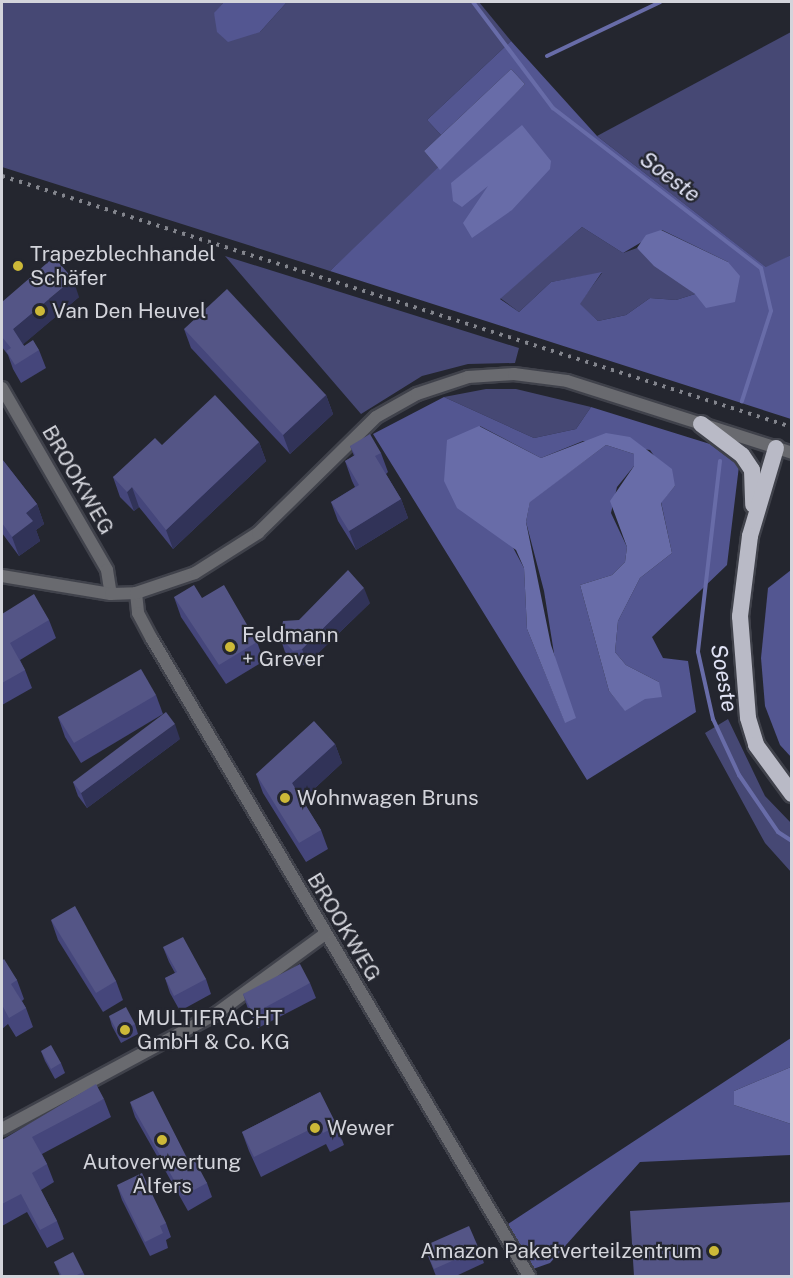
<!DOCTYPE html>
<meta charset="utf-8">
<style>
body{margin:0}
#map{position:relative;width:793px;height:1278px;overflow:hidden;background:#24262f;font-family:"Public Sans",sans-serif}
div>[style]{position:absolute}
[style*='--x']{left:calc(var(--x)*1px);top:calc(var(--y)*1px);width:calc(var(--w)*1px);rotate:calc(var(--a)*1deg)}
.green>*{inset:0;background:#464874}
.forest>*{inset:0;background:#535691}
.water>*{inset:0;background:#686ca8}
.stream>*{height:4px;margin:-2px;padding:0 2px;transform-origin:2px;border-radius:2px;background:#686ca8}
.roads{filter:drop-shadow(2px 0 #40424b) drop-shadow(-2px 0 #40424b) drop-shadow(0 2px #40424b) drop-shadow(0 -2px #40424b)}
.minor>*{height:12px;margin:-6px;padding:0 6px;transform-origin:6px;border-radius:6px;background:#696a6f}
.tertiary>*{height:12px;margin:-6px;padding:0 6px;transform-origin:6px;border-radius:6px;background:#696a6f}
.trunk>*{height:16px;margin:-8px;padding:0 8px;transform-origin:8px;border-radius:8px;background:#b9bac6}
.rail>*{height:4px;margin-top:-2px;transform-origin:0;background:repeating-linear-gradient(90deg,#83858d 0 3px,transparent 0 9px)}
.wall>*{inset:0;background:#45467b}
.shaded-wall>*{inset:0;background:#313358}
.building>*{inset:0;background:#545586}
.dots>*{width:16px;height:16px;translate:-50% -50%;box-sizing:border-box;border:3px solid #24262f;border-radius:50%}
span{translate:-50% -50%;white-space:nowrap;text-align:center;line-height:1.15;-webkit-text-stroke:4.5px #24262f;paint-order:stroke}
.poi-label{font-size:21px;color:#d3d4db}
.left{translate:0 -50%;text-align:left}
.right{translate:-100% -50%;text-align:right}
.street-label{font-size:21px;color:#d3d4db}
.water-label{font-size:22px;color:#e1e3f5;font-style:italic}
.frame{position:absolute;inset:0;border:3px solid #d3d4db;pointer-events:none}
</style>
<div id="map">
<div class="green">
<div style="clip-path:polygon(2px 2px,224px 2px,214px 14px,260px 32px,287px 2px,479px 2px,511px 41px,427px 120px,441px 135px,424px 151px,440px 170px,330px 271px,2px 167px)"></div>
<div style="clip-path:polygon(791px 32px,791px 255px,767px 268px,597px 136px)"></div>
<div style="clip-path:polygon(582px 227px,623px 253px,637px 248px,695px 294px,676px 300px,650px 298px,626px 315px,598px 321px,579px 304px,602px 273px,551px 282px,519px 312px,500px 298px)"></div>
<div style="clip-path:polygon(225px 256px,519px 348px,515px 363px,468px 364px,422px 376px,361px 414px)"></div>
<div style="clip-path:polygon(486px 389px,516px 389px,591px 407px,576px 429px,534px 438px,444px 397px)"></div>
<div style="clip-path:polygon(728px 719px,765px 796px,791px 823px,791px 872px,765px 843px,705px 733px)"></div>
</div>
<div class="forest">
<div style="clip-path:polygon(224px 2px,287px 2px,260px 32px,228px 42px,217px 32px,214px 13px)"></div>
<div style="clip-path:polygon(evenodd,511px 41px,597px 136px,766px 267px,791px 255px,791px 419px,330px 271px,525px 84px,511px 69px,441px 135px,427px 120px,511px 41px,582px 227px,623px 253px,662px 230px,728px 262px,695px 294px,676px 300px,650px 298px,626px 315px,598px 321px,580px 304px,602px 272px,551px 282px,519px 312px,500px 299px,582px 227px)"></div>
<div style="clip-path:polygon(evenodd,444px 397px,534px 438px,576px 429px,591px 407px,710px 444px,739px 466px,727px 565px,652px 637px,663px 658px,688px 661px,696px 712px,587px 780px,373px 434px,444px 397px,480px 426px,541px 458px,583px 441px,650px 450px,675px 486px,661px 502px,672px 553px,640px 578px,618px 621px,615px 652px,626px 665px,659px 682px,625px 710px,609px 691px,580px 585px,612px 575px,625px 562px,627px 547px,611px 513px,617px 487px,634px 466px,634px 454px,606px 445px,530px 501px,526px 522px,544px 591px,565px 722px,527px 629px,524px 568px,509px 540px,480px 426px)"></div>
<div style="clip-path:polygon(791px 570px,791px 757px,780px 745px,765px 706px,761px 658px,768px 588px)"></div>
<div style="clip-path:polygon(791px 1038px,791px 1067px,734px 1091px,734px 1105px,791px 1124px,791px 1155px,640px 1162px,550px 1263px,533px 1269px,508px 1224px)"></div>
</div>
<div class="water">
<div style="clip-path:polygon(511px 69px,525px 84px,440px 170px,424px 151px)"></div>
<div style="clip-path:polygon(522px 125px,551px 161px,550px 169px,512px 210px,472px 238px,463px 223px,488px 186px,462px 207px,453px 201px,451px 183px)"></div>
<div style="clip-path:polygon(661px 230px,728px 262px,740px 276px,735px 302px,706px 308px,695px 294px,654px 266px,637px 248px,646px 235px)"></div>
<div style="clip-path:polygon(479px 426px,541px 458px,606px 433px,630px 437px,672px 469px,675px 486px,661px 503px,672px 553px,640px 578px,618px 621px,615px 652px,626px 665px,659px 682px,662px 697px,645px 699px,625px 711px,609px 691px,580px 585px,612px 575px,625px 562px,627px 547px,610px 501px,634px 466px,634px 454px,606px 445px,530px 502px,526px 522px,551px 645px,576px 718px,565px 723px,527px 629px,524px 568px,516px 550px,457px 508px,444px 481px,447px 440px)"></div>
<div style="clip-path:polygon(791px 1067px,791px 1124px,734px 1105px,734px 1091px)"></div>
</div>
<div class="stream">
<div style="--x:473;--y:2;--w:133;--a:53"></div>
<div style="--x:553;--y:108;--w:262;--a:37.6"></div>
<div style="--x:761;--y:268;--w:44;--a:76.9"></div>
<div style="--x:771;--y:311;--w:95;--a:107.9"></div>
<div style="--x:547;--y:56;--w:125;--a:-25.5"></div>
<div style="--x:720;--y:461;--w:192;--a:96.6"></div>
<div style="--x:698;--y:652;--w:69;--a:77.4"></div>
<div style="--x:713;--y:719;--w:62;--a:65.1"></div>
<div style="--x:739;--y:775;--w:69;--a:55.6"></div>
<div style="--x:778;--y:832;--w:17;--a:33"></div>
</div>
<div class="roads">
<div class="minor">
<div style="--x:2;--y:388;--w:210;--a:60"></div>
<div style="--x:107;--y:570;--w:24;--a:81"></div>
<div style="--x:136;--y:593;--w:20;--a:84"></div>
<div style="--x:138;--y:613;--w:30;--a:62"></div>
<div style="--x:152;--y:639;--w:740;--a:59.38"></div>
<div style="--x:2;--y:1129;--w:244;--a:-28.3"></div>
<div style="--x:217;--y:1013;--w:134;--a:-36.2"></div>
</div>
<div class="tertiary">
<div style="--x:2;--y:576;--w:110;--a:9.4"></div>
<div style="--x:111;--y:594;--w:25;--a:-2"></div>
<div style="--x:136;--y:593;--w:62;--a:-18.7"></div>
<div style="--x:195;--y:573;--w:75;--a:-32.4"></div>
<div style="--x:258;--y:533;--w:165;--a:-44.5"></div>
<div style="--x:376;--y:417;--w:47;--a:-29.3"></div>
<div style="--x:417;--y:394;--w:54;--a:-18.4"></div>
<div style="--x:468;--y:377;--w:46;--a:-3.7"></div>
<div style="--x:514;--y:374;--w:53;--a:7.5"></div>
<div style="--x:567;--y:381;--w:236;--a:17.7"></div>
</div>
<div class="trunk">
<div style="--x:701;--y:424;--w:51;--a:37.1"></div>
<div style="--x:742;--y:455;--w:18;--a:56"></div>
<div style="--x:752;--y:470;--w:35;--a:88"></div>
<div style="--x:776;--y:448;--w:92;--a:106.5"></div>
<div style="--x:750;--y:536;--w:81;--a:97.1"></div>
<div style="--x:740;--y:616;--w:102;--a:85.5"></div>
<div style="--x:748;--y:718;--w:28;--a:73"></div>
<div style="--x:756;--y:745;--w:61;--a:53.7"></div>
</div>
</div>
<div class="rail">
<div style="--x:2;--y:176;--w:829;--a:17.63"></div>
</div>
<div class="wall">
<div style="clip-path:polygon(79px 297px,23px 344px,24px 346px,39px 350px,46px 368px,21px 383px,13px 369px,8px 355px,2px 347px,2px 302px)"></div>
<div style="clip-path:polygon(184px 329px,326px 395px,333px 414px,290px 454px,191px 348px)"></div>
<div style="clip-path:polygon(259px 442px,266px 461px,173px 549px,139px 507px,134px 511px,120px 497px,113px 477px,162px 445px)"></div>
<div style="clip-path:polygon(350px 446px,381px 453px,388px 472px,386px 474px,401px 499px,408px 518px,356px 550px,338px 521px,331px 502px,355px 487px,352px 481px,345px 461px,354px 456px)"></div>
<div style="clip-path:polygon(2px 459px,37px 504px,44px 524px,36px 530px,40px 541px,19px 556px,2px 533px)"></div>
<div style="clip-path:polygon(174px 597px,202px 598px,257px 642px,264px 661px,226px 684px,181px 617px)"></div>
<div style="clip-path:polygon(370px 603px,307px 664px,298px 666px,285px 652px,280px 637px,299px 620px)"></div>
<div style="clip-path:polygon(2px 614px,49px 620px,56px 638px,20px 660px,25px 670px,32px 688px,2px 705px)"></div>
<div style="clip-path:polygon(156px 695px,163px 714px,81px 763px,65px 737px,58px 717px)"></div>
<div style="clip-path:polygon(180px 739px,87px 808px,78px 796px,73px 782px)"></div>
<div style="clip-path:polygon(335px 744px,342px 763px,302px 800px,321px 830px,328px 849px,306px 862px,263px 793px,256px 774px)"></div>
<div style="clip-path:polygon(51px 920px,116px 981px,123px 1000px,103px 1012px,58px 940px)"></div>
<div style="clip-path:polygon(163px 947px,206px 979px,211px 994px,180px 1011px,170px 993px,165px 978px,175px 973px,169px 962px)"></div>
<div style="clip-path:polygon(2px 961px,17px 980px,24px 999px,22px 1001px,26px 1008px,33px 1027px,16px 1037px,8px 1024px,2px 1029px)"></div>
<div style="clip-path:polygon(310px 983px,316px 998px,258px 1028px,248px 1009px,243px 994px)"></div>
<div style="clip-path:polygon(109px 1016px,135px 1024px,138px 1034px,121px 1043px,112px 1026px)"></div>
<div style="clip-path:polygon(41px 1051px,61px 1063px,65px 1073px,55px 1079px,45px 1061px)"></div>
<div style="clip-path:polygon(320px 1092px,337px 1126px,344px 1145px,330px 1152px,326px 1144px,261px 1177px,249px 1151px,242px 1132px)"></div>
<div style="clip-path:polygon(104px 1099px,111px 1117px,42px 1154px,47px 1164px,54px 1182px,41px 1190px,57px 1221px,64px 1239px,47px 1248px,27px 1212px,2px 1226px,2px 1140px)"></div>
<div style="clip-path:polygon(130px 1102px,188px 1160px,207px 1183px,212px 1197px,188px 1211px,135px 1117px)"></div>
<div style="clip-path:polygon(117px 1185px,166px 1223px,171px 1237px,166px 1240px,168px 1248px,150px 1256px,122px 1200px)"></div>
<div style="clip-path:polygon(424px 1246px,479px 1249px,484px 1263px,456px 1276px,436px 1276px)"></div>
<div style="clip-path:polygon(54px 1262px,83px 1272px,85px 1276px,60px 1276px)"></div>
</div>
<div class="shaded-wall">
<div style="clip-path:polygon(73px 279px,79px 297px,20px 347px,13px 329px)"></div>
<div style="clip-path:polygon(326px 395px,333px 414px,290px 454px,283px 435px)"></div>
<div style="clip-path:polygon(259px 442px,266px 461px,173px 549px,166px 530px)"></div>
<div style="clip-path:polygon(132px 487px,139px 507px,134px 511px,127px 492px)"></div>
<div style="clip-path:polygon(401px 499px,408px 518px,356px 550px,349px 531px)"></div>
<div style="clip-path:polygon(37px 504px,44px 524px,36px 530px,40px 541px,19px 556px,12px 537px,26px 513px)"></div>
<div style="clip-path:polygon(364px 588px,370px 603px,307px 664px,302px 649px)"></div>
<div style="clip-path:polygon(175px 724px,180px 739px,87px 808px,81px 793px)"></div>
<div style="clip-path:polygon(335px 744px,342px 763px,299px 803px,292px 783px)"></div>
</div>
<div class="building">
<div style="clip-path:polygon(54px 257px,73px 279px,13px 329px,24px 346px,33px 340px,39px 350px,15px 365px,6px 351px,11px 348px,2px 337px,2px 302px)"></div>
<div style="clip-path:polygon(227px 289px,326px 395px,283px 435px,184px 329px)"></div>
<div style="clip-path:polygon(215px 395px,259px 442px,166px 530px,132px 487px,127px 492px,113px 477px,155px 438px,162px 445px)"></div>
<div style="clip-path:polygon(370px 434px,381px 453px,375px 456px,401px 499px,349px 531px,331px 502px,359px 485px,345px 461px,355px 455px,350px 446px)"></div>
<div style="clip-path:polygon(2px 459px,37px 504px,26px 513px,33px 521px,12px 537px,2px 523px)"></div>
<div style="clip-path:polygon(348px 570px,364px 588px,302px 649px,293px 651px,280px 637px,283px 621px,299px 620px)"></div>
<div style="clip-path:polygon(194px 585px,202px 598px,224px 585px,257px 642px,219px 665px,174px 597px)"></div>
<div style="clip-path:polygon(34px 594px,49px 620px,10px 643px,25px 670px,2px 683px,2px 614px)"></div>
<div style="clip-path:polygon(141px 669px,156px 695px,74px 743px,58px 717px)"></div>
<div style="clip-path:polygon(166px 712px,175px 724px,81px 793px,73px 782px)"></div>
<div style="clip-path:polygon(314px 721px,335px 744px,292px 783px,321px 830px,299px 843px,256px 774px)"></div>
<div style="clip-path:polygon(75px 906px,116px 981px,96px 993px,51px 920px)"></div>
<div style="clip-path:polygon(183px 937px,206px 979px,174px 996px,165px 978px,177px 972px,163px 947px)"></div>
<div style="clip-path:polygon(4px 959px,17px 980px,11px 984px,26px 1008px,9px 1018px,2px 1005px,2px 961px)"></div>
<div style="clip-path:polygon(300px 964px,310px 983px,253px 1014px,243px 994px)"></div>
<div style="clip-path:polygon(126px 1007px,135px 1024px,118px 1033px,109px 1016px)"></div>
<div style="clip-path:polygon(51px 1045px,61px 1063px,51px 1069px,41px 1051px)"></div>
<div style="clip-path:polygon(96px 1084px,104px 1099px,32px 1137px,47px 1164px,32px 1173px,57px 1221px,40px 1230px,21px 1194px,2px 1204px,2px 1140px)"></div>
<div style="clip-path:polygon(153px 1091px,188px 1160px,193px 1157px,207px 1183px,183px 1196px,130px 1102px)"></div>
<div style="clip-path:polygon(320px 1092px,337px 1126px,323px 1133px,319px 1125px,254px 1157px,242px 1132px)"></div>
<div style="clip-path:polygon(142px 1173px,166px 1223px,160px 1226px,163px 1233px,145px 1242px,117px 1185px)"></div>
<div style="clip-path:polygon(792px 1202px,792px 1276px,634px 1276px,630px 1211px)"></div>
<div style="clip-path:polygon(469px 1226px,479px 1249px,434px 1269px,424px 1246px)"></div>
<div style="clip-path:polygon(73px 1252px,83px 1272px,75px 1276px,62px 1276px,54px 1262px)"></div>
</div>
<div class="dots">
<div style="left:18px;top:266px;background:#cdb938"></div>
<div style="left:40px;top:311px;background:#cdb938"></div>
<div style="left:230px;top:647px;background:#cdb938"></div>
<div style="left:285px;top:798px;background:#cdb938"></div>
<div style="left:125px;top:1030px;background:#cdb938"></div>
<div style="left:315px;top:1128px;background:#cdb938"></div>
<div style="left:162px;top:1140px;background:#cdb938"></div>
<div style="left:714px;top:1251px;background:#cdb938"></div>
</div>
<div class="poi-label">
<span class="left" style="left:30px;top:266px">Trapezblechhandel<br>Schäfer</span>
<span class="left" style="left:52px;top:311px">Van Den Heuvel</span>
<span class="left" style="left:242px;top:647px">Feldmann<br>+ Grever</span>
<span class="left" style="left:297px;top:798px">Wohnwagen Bruns</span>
<span class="left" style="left:137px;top:1030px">MULTIFRACHT<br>GmbH &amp; Co. KG</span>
<span class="left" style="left:327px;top:1128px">Wewer</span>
<span style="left:162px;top:1174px">Autoverwertung<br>Alfers</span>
<span class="right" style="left:702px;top:1251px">Amazon Paketverteilzentrum</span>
</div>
<div class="street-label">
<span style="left:78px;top:480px;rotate:60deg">BROOKWEG</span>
<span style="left:344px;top:927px;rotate:59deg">BROOKWEG</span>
</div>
<div class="water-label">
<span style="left:670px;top:177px;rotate:37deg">Soeste</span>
<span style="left:724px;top:678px;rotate:80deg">Soeste</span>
</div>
<div class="frame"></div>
</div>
